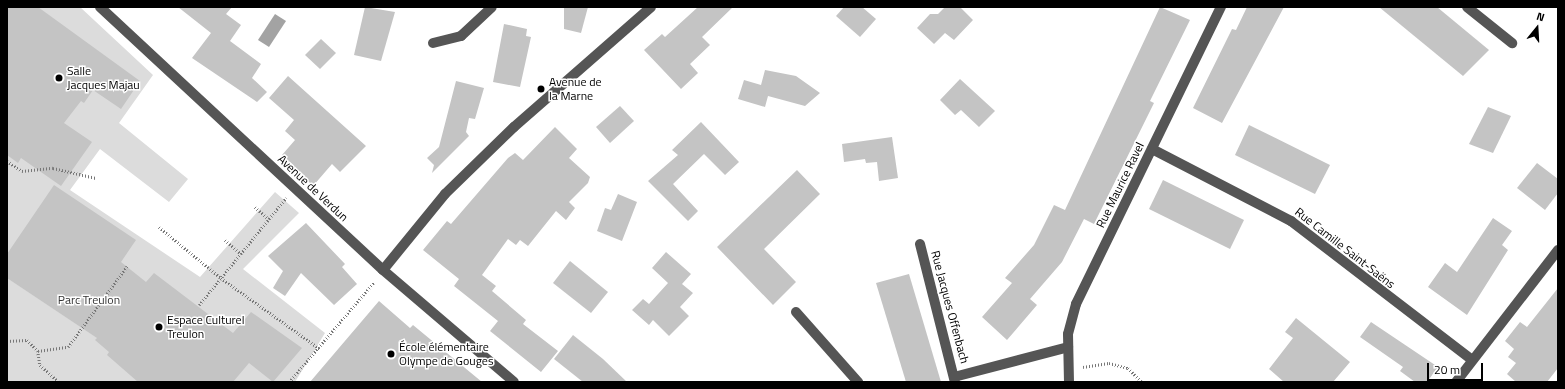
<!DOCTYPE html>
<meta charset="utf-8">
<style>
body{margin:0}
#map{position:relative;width:1565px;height:389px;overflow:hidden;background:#fff;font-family:"Titillium Web",sans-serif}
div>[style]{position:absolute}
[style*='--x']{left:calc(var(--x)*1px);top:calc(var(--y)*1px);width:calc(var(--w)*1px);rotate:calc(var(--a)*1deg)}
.green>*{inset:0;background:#dcdcdc}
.water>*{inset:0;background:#a3a3a3}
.building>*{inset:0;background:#c4c4c4}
.path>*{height:2.5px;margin-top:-1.25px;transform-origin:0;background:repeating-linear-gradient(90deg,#777 0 1px,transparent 0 3px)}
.minor>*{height:10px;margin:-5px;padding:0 5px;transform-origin:5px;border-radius:5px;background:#555}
.dots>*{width:11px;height:11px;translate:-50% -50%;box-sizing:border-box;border:2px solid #fff;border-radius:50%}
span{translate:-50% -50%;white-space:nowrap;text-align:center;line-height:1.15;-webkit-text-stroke:3px #fff;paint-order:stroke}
.poi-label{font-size:12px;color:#000}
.left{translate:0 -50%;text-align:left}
.street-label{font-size:12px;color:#000}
.park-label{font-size:12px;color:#333}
.frame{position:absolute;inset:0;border:8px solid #000;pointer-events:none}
.north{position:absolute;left:1517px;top:8px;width:40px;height:40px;-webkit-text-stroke:3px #fff;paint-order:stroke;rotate:18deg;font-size:11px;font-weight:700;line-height:16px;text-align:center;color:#000}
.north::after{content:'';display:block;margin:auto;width:14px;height:18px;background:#000;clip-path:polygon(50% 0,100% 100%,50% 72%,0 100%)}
.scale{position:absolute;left:1427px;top:363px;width:56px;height:18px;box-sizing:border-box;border:2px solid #000;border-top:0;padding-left:5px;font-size:12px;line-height:14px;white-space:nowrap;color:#000;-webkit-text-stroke:3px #fff;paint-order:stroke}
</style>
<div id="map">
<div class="green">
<div style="clip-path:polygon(7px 7px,80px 7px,153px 75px,119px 123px,188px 179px,169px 202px,100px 149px,70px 190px,200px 277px,275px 192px,299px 213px,243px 269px,325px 333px,295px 382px,7px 382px)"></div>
</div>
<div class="water">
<div style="clip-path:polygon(275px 14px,286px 21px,269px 47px,258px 40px)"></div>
</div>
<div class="building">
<div style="clip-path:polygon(7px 7px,38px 7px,140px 81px,121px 109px,93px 90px,84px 103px,81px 101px,64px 123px,92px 142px,61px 186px,21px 158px,18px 163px,7px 155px)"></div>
<div style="clip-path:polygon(178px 7px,232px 7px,226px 14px,241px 25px,230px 41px,261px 64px,252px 78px,267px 92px,257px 102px,192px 58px,211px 33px)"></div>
<div style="clip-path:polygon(365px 7px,395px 12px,381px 61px,354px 55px)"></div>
<div style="clip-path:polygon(564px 7px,588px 7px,581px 33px,564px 29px)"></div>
<div style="clip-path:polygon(698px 7px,733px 7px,702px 37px,710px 45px,690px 64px,698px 73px,681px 89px,644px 50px,662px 34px,665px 37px)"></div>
<div style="clip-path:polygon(844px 7px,862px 7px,876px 19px,860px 37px,836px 16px)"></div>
<div style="clip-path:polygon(945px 7px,960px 7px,973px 20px,954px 40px,945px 33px,934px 44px,917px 28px,930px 14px,938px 14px)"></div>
<div style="clip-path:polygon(1160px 7px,1190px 20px,1150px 101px,1154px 103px,1094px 224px,1084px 219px,1062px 262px,1030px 299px,1037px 305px,1007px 340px,982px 317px,1012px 283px,1005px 278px,1034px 245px,1054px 205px,1065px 210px)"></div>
<div style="clip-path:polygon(1247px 7px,1284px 7px,1222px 123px,1193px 108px,1232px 29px,1236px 30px)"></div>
<div style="clip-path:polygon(1379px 7px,1437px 7px,1489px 50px,1463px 76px)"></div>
<div style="clip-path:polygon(504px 24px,527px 29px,526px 36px,531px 37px,520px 87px,493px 82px)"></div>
<div style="clip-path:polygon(321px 39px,336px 53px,320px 69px,305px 55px)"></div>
<div style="clip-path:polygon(765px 70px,796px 76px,820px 93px,805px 106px,768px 96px,765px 107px,738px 99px,744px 80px,761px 85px)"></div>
<div style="clip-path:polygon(288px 76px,366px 146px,340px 172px,332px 164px,313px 186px,282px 155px,295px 140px,285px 131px,294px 120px,269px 98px)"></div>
<div style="clip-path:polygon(960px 79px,995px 111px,979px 127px,961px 110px,955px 115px,940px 100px)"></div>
<div style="clip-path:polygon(456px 81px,484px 88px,475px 119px,469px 118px,466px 132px,469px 136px,432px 173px,434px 165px,427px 158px,439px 147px)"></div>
<div style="clip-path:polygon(620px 106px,634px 121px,610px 143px,596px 127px)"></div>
<div style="clip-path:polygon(1488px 107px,1511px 116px,1493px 153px,1469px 144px)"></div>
<div style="clip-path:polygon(701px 122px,739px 162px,725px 175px,704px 154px,673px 184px,698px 211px,688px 221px,648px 181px,678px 155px,672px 150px)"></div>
<div style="clip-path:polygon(1249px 125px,1330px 165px,1315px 194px,1235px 155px)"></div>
<div style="clip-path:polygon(555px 127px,577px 149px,569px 158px,590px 177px,588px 183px,569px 202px,575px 208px,566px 220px,556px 211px,528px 246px,520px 240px,516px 245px,508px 239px,482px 275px,496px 286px,492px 291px,526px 320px,523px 324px,558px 351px,541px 372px,490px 331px,498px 321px,454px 286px,459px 279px,423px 250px,447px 221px,451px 224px,508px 158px,515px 153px,523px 160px)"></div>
<div style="clip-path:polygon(892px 137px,898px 178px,879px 181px,877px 162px,866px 163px,865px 159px,844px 162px,842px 144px)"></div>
<div style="clip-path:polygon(1537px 163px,1558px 179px,1558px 193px,1545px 210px,1517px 188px)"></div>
<div style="clip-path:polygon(797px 170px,820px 194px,764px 249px,796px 282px,773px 305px,717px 247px)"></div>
<div style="clip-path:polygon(1163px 180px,1244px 220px,1230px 249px,1149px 209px)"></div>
<div style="clip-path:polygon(54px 185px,136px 240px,121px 262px,146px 282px,154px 273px,233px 333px,251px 312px,302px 348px,273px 382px,249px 363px,233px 382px,138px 382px,107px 355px,109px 352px,95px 340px,97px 338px,7px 278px,7px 254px)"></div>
<div style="clip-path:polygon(618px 194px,637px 202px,622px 241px,597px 231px,605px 208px,611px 210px)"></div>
<div style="clip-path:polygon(1493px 218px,1512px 231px,1502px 245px,1508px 250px,1467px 315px,1428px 287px,1445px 263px,1457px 272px)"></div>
<div style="clip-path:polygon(306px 223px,345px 264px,342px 267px,357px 284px,334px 305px,301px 273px,285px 296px,273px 288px,283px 271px,268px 256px)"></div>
<div style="clip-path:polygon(666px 252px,691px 274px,682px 284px,693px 293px,680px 307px,689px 316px,669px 336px,653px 320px,649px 325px,632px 310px,643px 299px,649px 304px,668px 283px,652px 268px)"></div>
<div style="clip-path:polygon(570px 261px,608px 292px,591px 313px,553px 283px)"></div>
<div style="clip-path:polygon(909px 274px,941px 382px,906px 382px,876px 283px)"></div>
<div style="clip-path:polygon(1558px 288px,1558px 368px,1547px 382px,1516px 382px,1507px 374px,1516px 363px,1508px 357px,1514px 349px,1505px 341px,1520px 322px,1527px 327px)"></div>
<div style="clip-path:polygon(379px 301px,410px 328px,413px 325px,482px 382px,310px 382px)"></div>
<div style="clip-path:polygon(1296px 318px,1350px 362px,1333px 382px,1284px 382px,1269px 369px,1293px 338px,1285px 332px)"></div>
<div style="clip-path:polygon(1371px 322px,1438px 367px,1427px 382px,1415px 382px,1400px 371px,1403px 367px,1360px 337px)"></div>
<div style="clip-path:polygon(573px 335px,603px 359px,627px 382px,583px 382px,554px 359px)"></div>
</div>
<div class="path">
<div style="--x:7;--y:161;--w:18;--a:34"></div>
<div style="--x:22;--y:171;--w:31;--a:-6"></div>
<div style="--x:53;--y:168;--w:44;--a:13.1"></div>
<div style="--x:255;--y:207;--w:18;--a:41"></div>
<div style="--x:159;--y:227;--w:80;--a:39.4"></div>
<div style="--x:221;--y:278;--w:122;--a:35.6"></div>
<div style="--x:225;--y:240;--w:21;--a:41"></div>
<div style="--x:199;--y:305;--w:138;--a:-50.9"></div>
<div style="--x:7;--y:341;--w:20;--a:-3"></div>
<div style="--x:27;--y:340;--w:16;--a:45"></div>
<div style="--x:38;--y:351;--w:14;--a:82"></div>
<div style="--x:40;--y:365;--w:25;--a:42"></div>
<div style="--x:38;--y:351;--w:30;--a:-8"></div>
<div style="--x:68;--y:347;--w:100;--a:-53.9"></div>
<div style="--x:1083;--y:367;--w:26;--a:-9"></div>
<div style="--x:1109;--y:363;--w:20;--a:15"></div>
<div style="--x:1128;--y:368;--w:20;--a:45"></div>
<div style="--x:289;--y:382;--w:131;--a:-49.6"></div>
</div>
<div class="minor">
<div style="--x:100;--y:7;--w:386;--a:42.9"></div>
<div style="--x:383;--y:270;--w:172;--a:40.5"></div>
<div style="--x:1467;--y:7;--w:58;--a:38.7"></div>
<div style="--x:433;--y:43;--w:29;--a:-14"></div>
<div style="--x:461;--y:36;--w:42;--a:-43.1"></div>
<div style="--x:1152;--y:149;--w:157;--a:27.4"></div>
<div style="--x:1291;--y:221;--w:228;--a:37.5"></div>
<div style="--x:920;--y:244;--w:142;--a:75.8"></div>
<div style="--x:383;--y:270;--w:98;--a:-50.8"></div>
<div style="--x:445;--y:194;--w:96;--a:-44.2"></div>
<div style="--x:514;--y:127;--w:182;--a:-41.2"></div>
<div style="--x:796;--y:312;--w:94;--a:48.5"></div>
<div style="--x:954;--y:377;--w:118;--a:-14.7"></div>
<div style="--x:1069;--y:382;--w:48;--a:-91.2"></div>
<div style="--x:1068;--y:334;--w:31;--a:-75"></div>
<div style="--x:1076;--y:304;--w:331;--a:-64"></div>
<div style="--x:1456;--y:382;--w:167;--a:-52.3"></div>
</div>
<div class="dots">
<div style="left:59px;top:78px;background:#000"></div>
<div style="left:541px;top:89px;background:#000"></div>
<div style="left:159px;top:327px;background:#000"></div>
<div style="left:391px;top:354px;background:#000"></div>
</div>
<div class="poi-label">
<span class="left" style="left:67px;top:78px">Salle<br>Jacques Majau</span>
<span class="left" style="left:549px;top:89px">Avenue de<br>la Marne</span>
<span class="left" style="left:167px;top:327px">Espace Culturel<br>Treulon</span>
<span class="left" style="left:399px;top:354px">École élémentaire<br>Olympe de Gouges</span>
</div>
<div class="street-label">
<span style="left:1120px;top:185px;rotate:-64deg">Rue Maurice Ravel</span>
<span style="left:313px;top:188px;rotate:43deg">Avenue de Verdun</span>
<span style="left:1345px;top:248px;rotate:38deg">Rue Camille Saint-Saëns</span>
<span style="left:950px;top:307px;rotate:75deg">Rue Jacques Offenbach</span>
</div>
<div class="park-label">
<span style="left:89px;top:300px">Parc Treulon</span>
</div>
<div class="frame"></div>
<div class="north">N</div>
<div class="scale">20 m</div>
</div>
